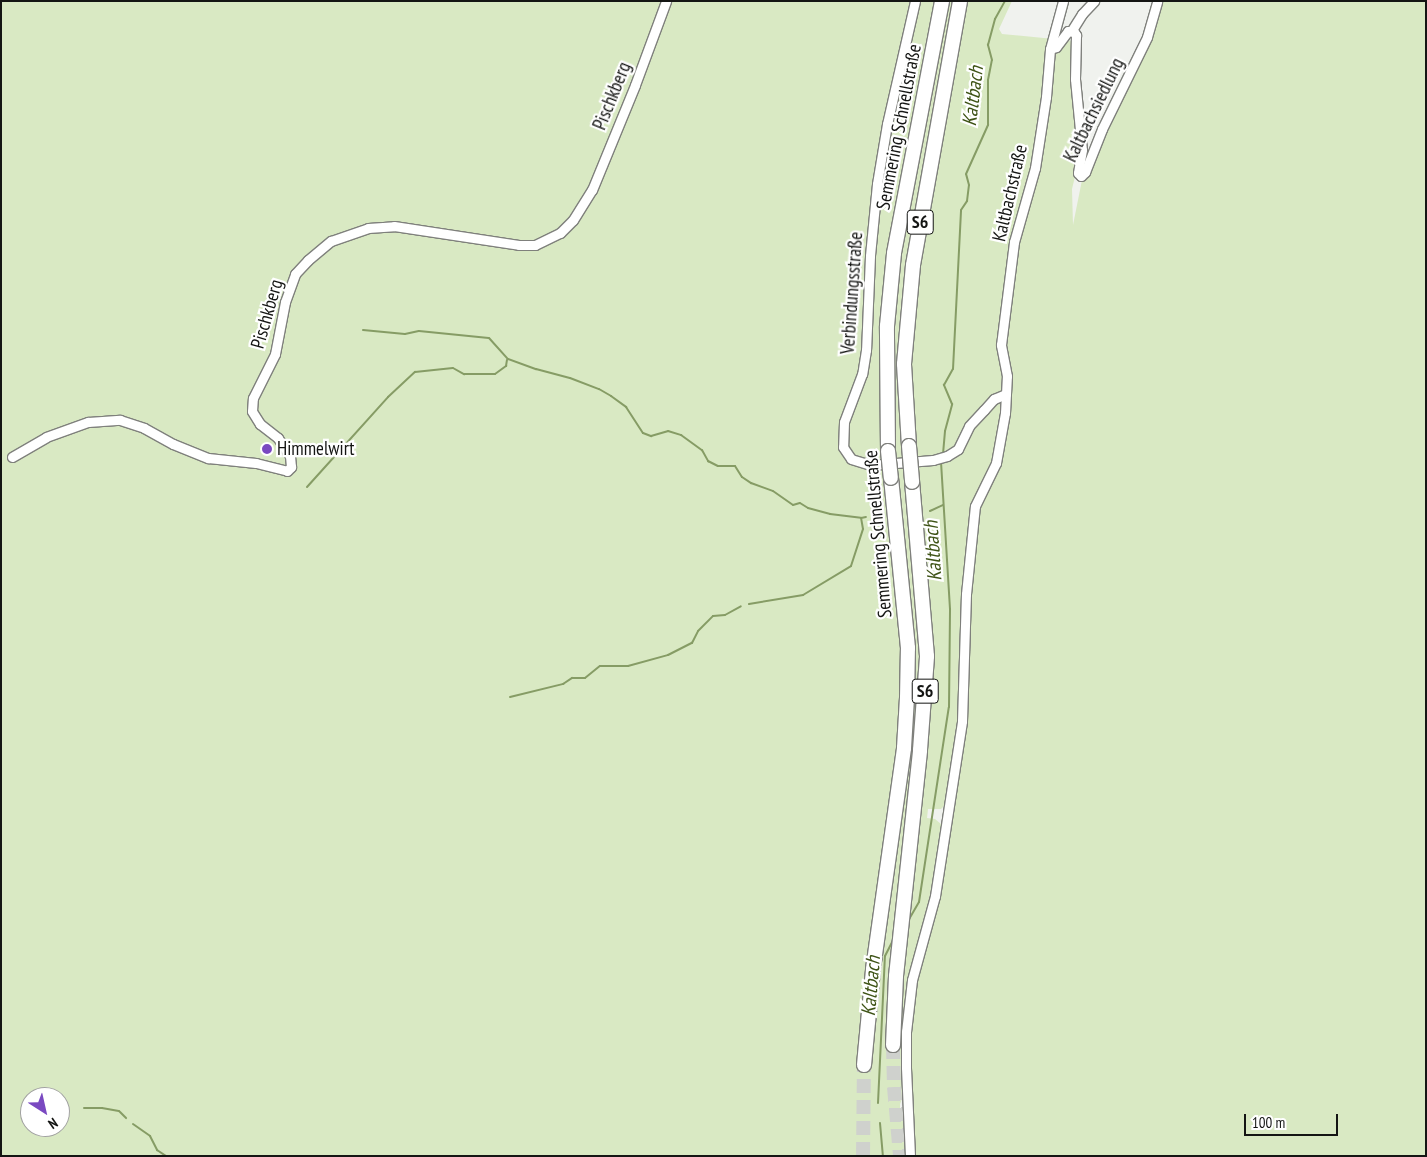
<!DOCTYPE html>
<meta charset="utf-8">
<style>
body{margin:0}
#map{position:relative;width:1427px;height:1157px;overflow:hidden;background:#f0f2ee;font-family:"PT Sans Narrow",sans-serif}
div>[style]{position:absolute}
[style*='--x']{left:calc(var(--x)*1px);top:calc(var(--y)*1px);width:calc(var(--w)*1px);rotate:calc(var(--a)*1deg)}
.green>*{inset:0;background:#d9e9c3}
.stream>*{height:2px;margin:-1px;padding:0 1px;transform-origin:1px;border-radius:1px;background:#869c65}
.highway-tunnel>*{height:14px;margin-top:-7px;transform-origin:0;background:repeating-linear-gradient(90deg,#cfd1cd 0 14px,transparent 0 21px)}
.roads{filter:drop-shadow(1px 0 #7f807c) drop-shadow(-1px 0 #7f807c) drop-shadow(0 1px #7f807c) drop-shadow(0 -1px #7f807c)}
.minor>*{height:9px;margin:-4.5px;padding:0 4.5px;transform-origin:4.5px;border-radius:4.5px;background:#fff}
.highway>*{height:14px;margin:-7px;padding:0 7px;transform-origin:7px;border-radius:7px;background:#fff}
.bridges{filter:drop-shadow(1px 0 #7f807c) drop-shadow(-1px 0 #7f807c) drop-shadow(0 1px #7f807c) drop-shadow(0 -1px #7f807c)}
.highway-bridge>*{height:14px;margin:-7px;padding:0 7px;transform-origin:7px;border-radius:7px;background:#fff}
.dots>*{width:14px;height:14px;translate:-50% -50%;box-sizing:border-box;border:2px solid #fff;border-radius:50%}
span{translate:-50% -50%;white-space:nowrap;text-align:center;line-height:1.15;-webkit-text-stroke:4.5px #fff;paint-order:stroke}
.shield-label span{padding:1px 4px;background:#fff;border:1px solid;border-radius:4px;-webkit-text-stroke-width:0}
.shield-label{font-size:18px;color:#141513;font-weight:700}
.street-label{font-size:19px;color:#141513}
.poi-label{font-size:19px;color:#141513}
.left{translate:0 -50%;text-align:left}
.water-label{font-size:20px;color:#3e5316;font-style:italic}
.frame{position:absolute;inset:0;border:2px solid #141513;pointer-events:none}
.north{position:absolute;left:20px;top:1087px;width:50px;height:50px;box-sizing:border-box;background:#fff;border:1px solid #a1a1a1;border-radius:50%;rotate:145deg;font-size:14px;font-weight:700;line-height:20px;text-align:center;color:#141513}
.north::after{content:'';display:block;margin:auto;width:18px;height:22px;background:#7a49c1;clip-path:polygon(50% 0,100% 100%,50% 72%,0 100%)}
.scale{position:absolute;left:1244px;top:1114px;width:94px;height:22px;box-sizing:border-box;border:2px solid #141513;border-top:0;padding-left:6px;font-size:15px;line-height:18px;white-space:nowrap;color:#141513;-webkit-text-stroke:4px #fff;paint-order:stroke}
</style>
<div id="map">
<div class="green">
<div style="clip-path:polygon(evenodd,1px 1px,1012px 1px,999px 29px,1002px 34px,1074px 41px,1073px 76px,1080px 156px,1072px 189px,1073px 225px,1082px 180px,1156px 23px,1160px 1px,1426px 1px,1426px 1156px,913px 1156px,910px 1126px,913px 997px,918px 963px,936px 908px,961px 752px,967px 701px,967px 622px,977px 508px,972px 511px,964px 599px,960px 705px,955px 746px,945px 805px,941px 809px,928px 809px,927px 818px,935px 819px,941px 824px,942px 835px,931px 905px,915px 956px,905px 1010px,904px 1094px,900px 1104px,900px 1116px,904px 1121px,906px 1156px,1px 1156px,1px 1px,901px 49px,907px 49px,890px 117px,879px 191px,871px 282px,867px 287px,868px 246px,880px 151px,901px 49px,1px 1px,30px 1097px,60px 1097px,60px 1127px,30px 1127px,30px 1097px)"></div>
</div>
<div class="stream">
<div style="--x:363;--y:330;--w:42;--a:5.4"></div>
<div style="--x:405;--y:334;--w:14;--a:-12"></div>
<div style="--x:419;--y:331;--w:70;--a:5.7"></div>
<div style="--x:489;--y:338;--w:28;--a:48"></div>
<div style="--x:508;--y:359;--w:30;--a:20"></div>
<div style="--x:536;--y:369;--w:35;--a:15"></div>
<div style="--x:570;--y:378;--w:31;--a:21"></div>
<div style="--x:599;--y:389;--w:14;--a:30"></div>
<div style="--x:611;--y:396;--w:19;--a:36"></div>
<div style="--x:626;--y:407;--w:31;--a:57"></div>
<div style="--x:643;--y:433;--w:9;--a:21"></div>
<div style="--x:651;--y:436;--w:18;--a:-16"></div>
<div style="--x:668;--y:431;--w:14;--a:17"></div>
<div style="--x:681;--y:435;--w:26;--a:36"></div>
<div style="--x:702;--y:450;--w:13;--a:61"></div>
<div style="--x:708;--y:461;--w:11;--a:27"></div>
<div style="--x:718;--y:466;--w:17;--a:0"></div>
<div style="--x:735;--y:466;--w:13;--a:58"></div>
<div style="--x:742;--y:477;--w:11;--a:34"></div>
<div style="--x:751;--y:483;--w:23;--a:20"></div>
<div style="--x:773;--y:491;--w:24;--a:35"></div>
<div style="--x:793;--y:505;--w:7;--a:-16"></div>
<div style="--x:800;--y:503;--w:9;--a:32"></div>
<div style="--x:808;--y:508;--w:23;--a:15"></div>
<div style="--x:830;--y:514;--w:31;--a:7"></div>
<div style="--x:861;--y:518;--w:5;--a:-11"></div>
<div style="--x:943;--y:454;--w:23;--a:-85"></div>
<div style="--x:945;--y:431;--w:28;--a:-75"></div>
<div style="--x:952;--y:404;--w:21;--a:-113"></div>
<div style="--x:944;--y:385;--w:18;--a:-61"></div>
<div style="--x:953;--y:369;--w:159;--a:-87.1"></div>
<div style="--x:961;--y:210;--w:11;--a:-56"></div>
<div style="--x:967;--y:201;--w:16;--a:-83"></div>
<div style="--x:969;--y:185;--w:11;--a:-105"></div>
<div style="--x:966;--y:174;--w:54;--a:-65.8"></div>
<div style="--x:988;--y:125;--w:45;--a:-90"></div>
<div style="--x:988;--y:80;--w:20;--a:-79"></div>
<div style="--x:992;--y:60;--w:16;--a:-105"></div>
<div style="--x:988;--y:45;--w:27;--a:-75"></div>
<div style="--x:995;--y:19;--w:21;--a:-61"></div>
<div style="--x:307;--y:487;--w:121;--a:-48"></div>
<div style="--x:388;--y:397;--w:37;--a:-43"></div>
<div style="--x:415;--y:372;--w:38;--a:-6"></div>
<div style="--x:453;--y:368;--w:13;--a:29"></div>
<div style="--x:464;--y:374;--w:31;--a:0"></div>
<div style="--x:495;--y:374;--w:14;--a:-36"></div>
<div style="--x:506;--y:366;--w:6;--a:-81"></div>
<div style="--x:930;--y:511;--w:14;--a:-25"></div>
<div style="--x:749;--y:604;--w:55;--a:-9.5"></div>
<div style="--x:803;--y:595;--w:56;--a:-31.1"></div>
<div style="--x:851;--y:566;--w:39;--a:-72"></div>
<div style="--x:863;--y:529;--w:11;--a:-100"></div>
<div style="--x:510;--y:697;--w:55;--a:-13.8"></div>
<div style="--x:563;--y:684;--w:11;--a:-34"></div>
<div style="--x:572;--y:678;--w:13;--a:0"></div>
<div style="--x:585;--y:678;--w:19;--a:-39"></div>
<div style="--x:600;--y:666;--w:28;--a:0"></div>
<div style="--x:628;--y:666;--w:41;--a:-15.4"></div>
<div style="--x:668;--y:655;--w:27;--a:-27"></div>
<div style="--x:692;--y:643;--w:13;--a:-63"></div>
<div style="--x:698;--y:631;--w:21;--a:-45"></div>
<div style="--x:713;--y:616;--w:12;--a:-5"></div>
<div style="--x:725;--y:615;--w:18;--a:-29"></div>
<div style="--x:908;--y:921;--w:22;--a:-60"></div>
<div style="--x:919;--y:902;--w:197;--a:-81.3"></div>
<div style="--x:949;--y:707;--w:98;--a:-89.4"></div>
<div style="--x:950;--y:609;--w:148;--a:-93.5"></div>
<div style="--x:878;--y:1103;--w:147;--a:-87.3"></div>
<div style="--x:885;--y:956;--w:20;--a:-63"></div>
<div style="--x:84;--y:1108;--w:18;--a:0"></div>
<div style="--x:102;--y:1108;--w:17;--a:10"></div>
<div style="--x:119;--y:1111;--w:10;--a:45"></div>
<div style="--x:880;--y:1123;--w:33;--a:85"></div>
<div style="--x:133;--y:1124;--w:21;--a:35"></div>
<div style="--x:150;--y:1136;--w:16;--a:63"></div>
<div style="--x:157;--y:1150;--w:11;--a:34"></div>
</div>
<div class="highway-tunnel">
<div style="--x:893;--y:1045;--w:42;--a:88.6"></div>
<div style="--x:894;--y:1087;--w:69;--a:85"></div>
<div style="--x:863;--y:1156;--w:91;--a:-89.4"></div>
</div>
<div class="roads">
<div class="minor">
<div style="--x:915;--y:1;--w:126;--a:102.8"></div>
<div style="--x:887;--y:124;--w:61;--a:99.5"></div>
<div style="--x:877;--y:184;--w:72;--a:95.6"></div>
<div style="--x:870;--y:256;--w:94;--a:92.4"></div>
<div style="--x:866;--y:350;--w:24;--a:99"></div>
<div style="--x:862;--y:374;--w:51;--a:110.6"></div>
<div style="--x:844;--y:422;--w:25;--a:92"></div>
<div style="--x:843;--y:447;--w:14;--a:56"></div>
<div style="--x:851;--y:459;--w:21;--a:17"></div>
<div style="--x:871;--y:465;--w:62;--a:-4.6"></div>
<div style="--x:933;--y:460;--w:15;--a:-16"></div>
<div style="--x:947;--y:456;--w:13;--a:-32"></div>
<div style="--x:958;--y:449;--w:25;--a:-64"></div>
<div style="--x:969;--y:426;--w:22;--a:-47"></div>
<div style="--x:984;--y:410;--w:15;--a:-48"></div>
<div style="--x:994;--y:399;--w:13;--a:-23"></div>
<div style="--x:1072;--y:30;--w:19;--a:-58"></div>
<div style="--x:1082;--y:14;--w:18;--a:-47"></div>
<div style="--x:1050;--y:49;--w:6;--a:-18"></div>
<div style="--x:1056;--y:47;--w:20;--a:-53"></div>
<div style="--x:1068;--y:31;--w:6;--a:9"></div>
<div style="--x:1074;--y:32;--w:4;--a:56"></div>
<div style="--x:1076;--y:35;--w:44;--a:91.3"></div>
<div style="--x:1075;--y:79;--w:71;--a:84.4"></div>
<div style="--x:1082;--y:150;--w:23;--a:100"></div>
<div style="--x:1078;--y:173;--w:4;--a:45"></div>
<div style="--x:1081;--y:176;--w:6;--a:-45"></div>
<div style="--x:1085;--y:172;--w:46;--a:-68.4"></div>
<div style="--x:1102;--y:129;--w:102;--a:-63.9"></div>
<div style="--x:1147;--y:37;--w:37;--a:-74"></div>
<div style="--x:12;--y:457;--w:39;--a:-30"></div>
<div style="--x:46;--y:437;--w:45;--a:-19.7"></div>
<div style="--x:88;--y:422;--w:32;--a:-4"></div>
<div style="--x:120;--y:420;--w:25;--a:18"></div>
<div style="--x:144;--y:428;--w:33;--a:29"></div>
<div style="--x:173;--y:444;--w:38;--a:22"></div>
<div style="--x:208;--y:458;--w:48;--a:5.9"></div>
<div style="--x:256;--y:463;--w:32;--a:14"></div>
<div style="--x:287;--y:471;--w:6;--a:-45"></div>
<div style="--x:291;--y:467;--w:11;--a:-95"></div>
<div style="--x:290;--y:456;--w:22;--a:-124"></div>
<div style="--x:278;--y:438;--w:23;--a:-142"></div>
<div style="--x:260;--y:424;--w:15;--a:-122"></div>
<div style="--x:252;--y:411;--w:13;--a:-86"></div>
<div style="--x:253;--y:398;--w:49;--a:-63.4"></div>
<div style="--x:275;--y:354;--w:53;--a:-79.1"></div>
<div style="--x:285;--y:302;--w:30;--a:-70"></div>
<div style="--x:295;--y:274;--w:19;--a:-47"></div>
<div style="--x:308;--y:260;--w:30;--a:-40"></div>
<div style="--x:331;--y:241;--w:39;--a:-19"></div>
<div style="--x:368;--y:228;--w:26;--a:-4"></div>
<div style="--x:394;--y:226;--w:126;--a:8.6"></div>
<div style="--x:519;--y:245;--w:16;--a:0"></div>
<div style="--x:535;--y:245;--w:28;--a:-26"></div>
<div style="--x:560;--y:233;--w:18;--a:-45"></div>
<div style="--x:573;--y:220;--w:36;--a:-58"></div>
<div style="--x:592;--y:190;--w:113;--a:-67.7"></div>
<div style="--x:635;--y:85;--w:90;--a:-69.7"></div>
<div style="--x:910;--y:1156;--w:89;--a:-92.6"></div>
<div style="--x:906;--y:1067;--w:35;--a:-90"></div>
<div style="--x:906;--y:1032;--w:52;--a:-83.4"></div>
<div style="--x:912;--y:980;--w:87;--a:-74.7"></div>
<div style="--x:935;--y:896;--w:177;--a:-81.2"></div>
<div style="--x:962;--y:721;--w:127;--a:-88.2"></div>
<div style="--x:966;--y:594;--w:88;--a:-84.2"></div>
<div style="--x:975;--y:506;--w:48;--a:-64"></div>
<div style="--x:996;--y:463;--w:51;--a:-79.8"></div>
<div style="--x:1005;--y:413;--w:37;--a:-87"></div>
<div style="--x:1007;--y:376;--w:32;--a:-101"></div>
<div style="--x:1001;--y:345;--w:104;--a:-82.8"></div>
<div style="--x:1014;--y:242;--w:77;--a:-74.2"></div>
<div style="--x:1035;--y:168;--w:72;--a:-81.2"></div>
<div style="--x:1046;--y:97;--w:48;--a:-85.2"></div>
<div style="--x:1050;--y:49;--w:50;--a:-74.8"></div>
</div>
<div class="highway">
<div style="--x:909;--y:446;--w:82;--a:-93.5"></div>
<div style="--x:904;--y:364;--w:99;--a:-84.8"></div>
<div style="--x:913;--y:265;--w:268;--a:-79.9"></div>
<div style="--x:888;--y:451;--w:125;--a:-90.5"></div>
<div style="--x:887;--y:326;--w:73;--a:-84.5"></div>
<div style="--x:894;--y:253;--w:257;--a:-79.2"></div>
<div style="--x:893;--y:1045;--w:69;--a:-87.5"></div>
<div style="--x:896;--y:976;--w:227;--a:-83.9"></div>
<div style="--x:920;--y:750;--w:94;--a:-85.7"></div>
<div style="--x:927;--y:656;--w:175;--a:-94.9"></div>
<div style="--x:864;--y:1065;--w:96;--a:-84.6"></div>
<div style="--x:873;--y:969;--w:223;--a:-82"></div>
<div style="--x:904;--y:748;--w:50;--a:-86.6"></div>
<div style="--x:907;--y:698;--w:50;--a:-88.9"></div>
<div style="--x:908;--y:648;--w:171;--a:-95.7"></div>
</div>
</div>
<div class="bridges">
<div class="highway-bridge">
<div style="--x:909;--y:446;--w:36;--a:85"></div>
<div style="--x:888;--y:451;--w:27;--a:84"></div>
</div>
</div>
<div class="dots">
<div style="left:267px;top:449px;background:#7a49c1"></div>
</div>
<div class="shield-label">
<span style="left:920px;top:222px">S6</span>
<span style="left:925px;top:691px">S6</span>
</div>
<div class="street-label">
<span style="left:612px;top:96px;rotate:-68deg">Pischkberg</span>
<span style="left:1094px;top:110px;rotate:-64deg">Kaltbachsiedlung</span>
<span style="left:899px;top:127px;rotate:-79deg">Semmering Schnellstraße</span>
<span style="left:1010px;top:193px;rotate:-77deg">Kaltbachstraße</span>
<span style="left:852px;top:293px;rotate:-86deg">Verbindungsstraße</span>
<span style="left:267px;top:314px;rotate:-74deg">Pischkberg</span>
<span style="left:878px;top:534px;rotate:-95deg">Semmering Schnellstraße</span>
</div>
<div class="poi-label">
<span class="left" style="left:277px;top:449px">Himmelwirt</span>
</div>
<div class="water-label">
<span style="left:973px;top:96px;rotate:-83deg">Kaltbach</span>
<span style="left:933px;top:551px;rotate:-94deg">Kaltbach</span>
<span style="left:871px;top:986px;rotate:-85deg">Kaltbach</span>
</div>
<div class="frame"></div>
<div class="north">N</div>
<div class="scale">100 m</div>
</div>
